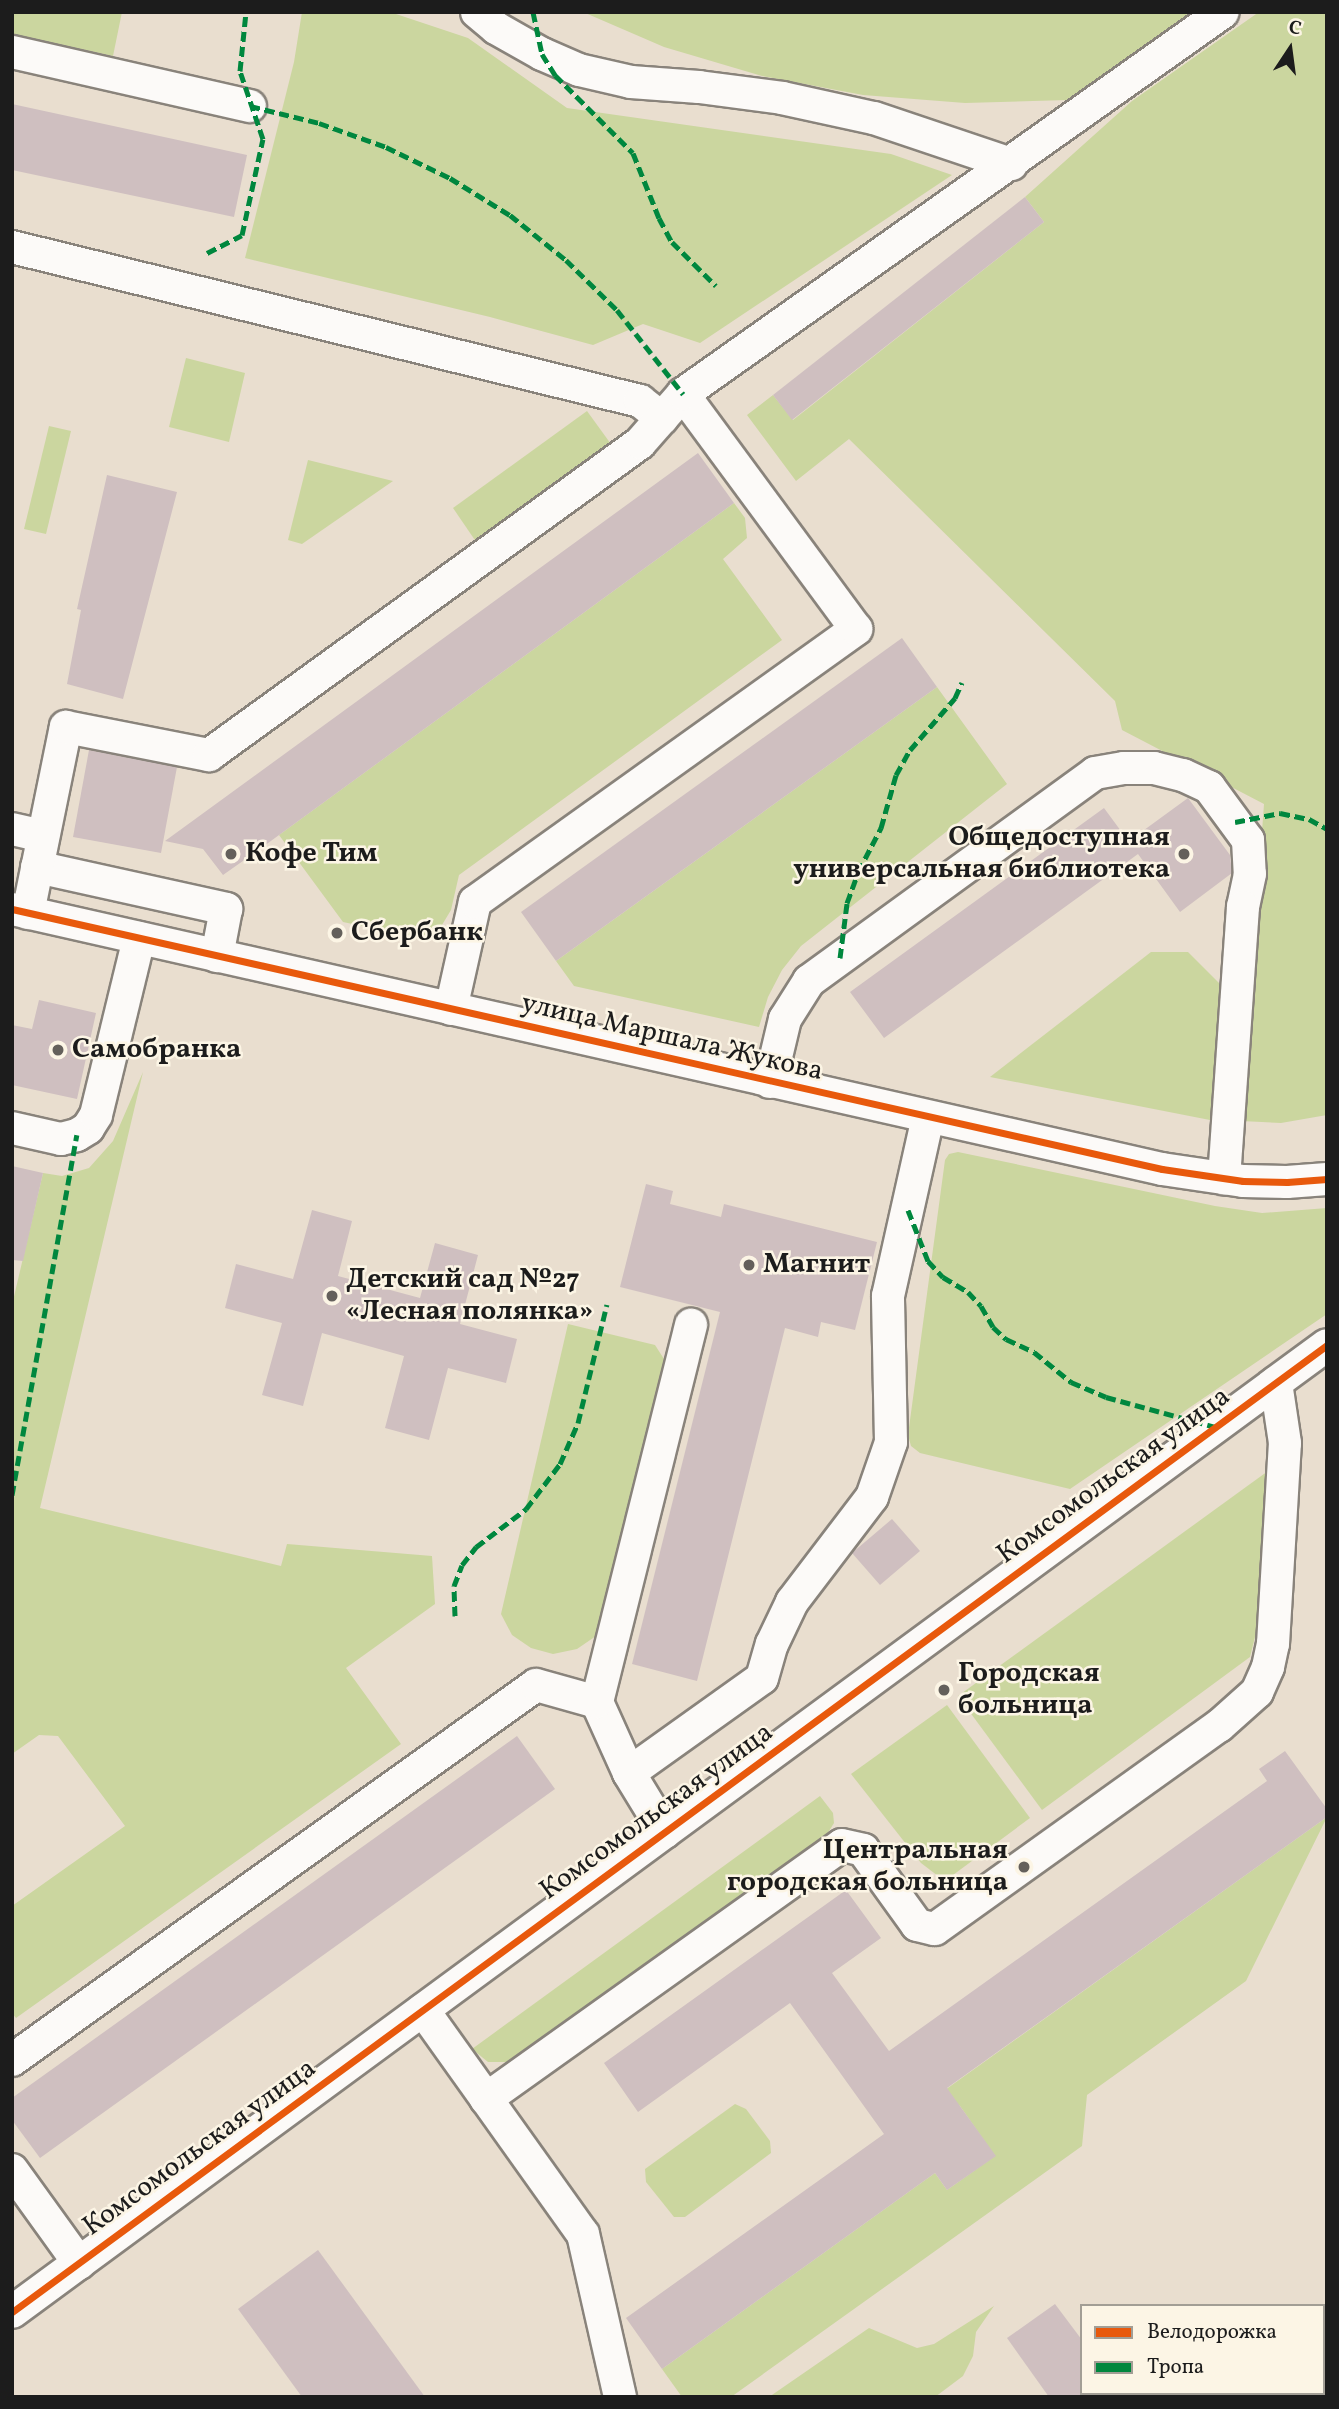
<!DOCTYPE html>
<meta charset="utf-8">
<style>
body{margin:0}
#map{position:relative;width:1339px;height:2409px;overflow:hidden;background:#e9decf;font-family:Vollkorn,serif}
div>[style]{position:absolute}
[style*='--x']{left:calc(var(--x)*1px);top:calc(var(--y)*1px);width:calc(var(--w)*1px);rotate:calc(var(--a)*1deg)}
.green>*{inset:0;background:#cbd69f}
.building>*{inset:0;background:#cfbfc0}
.roads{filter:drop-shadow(2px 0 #89837b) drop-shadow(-2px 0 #89837b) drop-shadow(0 2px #89837b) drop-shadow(0 -2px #89837b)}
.minor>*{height:32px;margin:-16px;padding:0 16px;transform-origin:16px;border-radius:16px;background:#fcfaf8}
.quiet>*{height:5px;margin-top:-2.5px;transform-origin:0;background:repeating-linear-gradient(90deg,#00873e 0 10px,transparent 0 15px)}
.cycleway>*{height:7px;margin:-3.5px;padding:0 3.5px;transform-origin:3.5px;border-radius:3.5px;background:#e8590c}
.dots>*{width:19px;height:19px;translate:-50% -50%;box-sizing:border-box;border:4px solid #fcf5e5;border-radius:50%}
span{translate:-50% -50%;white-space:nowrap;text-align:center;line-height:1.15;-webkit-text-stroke:5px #fcf5e5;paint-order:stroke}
.poi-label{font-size:28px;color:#1c1c1c;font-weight:700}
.right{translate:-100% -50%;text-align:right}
.left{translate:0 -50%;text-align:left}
.street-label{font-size:28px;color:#1c1c1c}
.frame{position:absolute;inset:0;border:14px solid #1c1c1c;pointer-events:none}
.legend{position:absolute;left:1080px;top:2304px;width:245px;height:91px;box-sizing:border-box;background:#fcf5e5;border:2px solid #a29e95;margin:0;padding:9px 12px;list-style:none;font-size:21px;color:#1c1c1c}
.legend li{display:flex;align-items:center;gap:14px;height:35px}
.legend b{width:35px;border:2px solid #a29e95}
.north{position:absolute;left:1255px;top:14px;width:70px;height:70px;-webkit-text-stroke:5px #fcf5e5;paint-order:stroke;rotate:13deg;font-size:19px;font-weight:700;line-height:28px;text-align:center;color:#1c1c1c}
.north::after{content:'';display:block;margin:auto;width:24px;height:32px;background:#1c1c1c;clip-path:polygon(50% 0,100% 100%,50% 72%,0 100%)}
</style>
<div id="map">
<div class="green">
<div style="clip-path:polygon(12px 12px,122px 12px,113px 56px,12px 34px)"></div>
<div style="clip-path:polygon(302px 12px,390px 12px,468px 38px,567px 108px,891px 154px,952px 175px,700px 343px,643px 324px,593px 345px,490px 317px,245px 258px,294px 62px)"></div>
<div style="clip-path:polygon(583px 12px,1191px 12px,1067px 100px,965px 103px,863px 95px,762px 76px,664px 47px)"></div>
<div style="clip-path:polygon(1259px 12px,1327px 12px,1327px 1115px,1281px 1123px,1241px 1121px,1264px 804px,1122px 730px,1115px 701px,849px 439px,796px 481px,747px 415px,773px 395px,793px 420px,1044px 222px,1025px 197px,1132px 101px)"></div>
<div style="clip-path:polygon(186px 358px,245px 373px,229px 442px,169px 427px)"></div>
<div style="clip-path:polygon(587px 411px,616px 451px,481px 549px,453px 508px)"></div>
<div style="clip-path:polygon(49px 426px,71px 431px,46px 534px,24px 529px)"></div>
<div style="clip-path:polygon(308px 460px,393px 481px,302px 544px,288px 540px)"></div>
<div style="clip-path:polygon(734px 503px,745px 518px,747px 538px,723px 559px,782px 640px,459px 875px,451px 910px,442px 925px,427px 935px,409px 936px,343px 922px,279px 835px)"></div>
<div style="clip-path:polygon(937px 687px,1007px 784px,801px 946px,782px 970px,768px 997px,759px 1027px,574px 986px,556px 961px)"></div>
<div style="clip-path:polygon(1151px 952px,1188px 952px,1225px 989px,1215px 1121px,990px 1077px)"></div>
<div style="clip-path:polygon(143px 1072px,40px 1508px,281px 1566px,287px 1544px,432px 1556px,435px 1604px,346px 1668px,401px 1744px,16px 2018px,12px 2013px,12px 1906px,125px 1826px,58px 1736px,39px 1735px,12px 1754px,12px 1305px,43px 1173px,62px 1176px,89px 1168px,113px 1141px)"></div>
<div style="clip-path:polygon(958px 1152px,1215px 1206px,1262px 1213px,1327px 1208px,1327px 1314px,1070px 1489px,920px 1453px,911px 1446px,908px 1435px,945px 1160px,949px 1154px)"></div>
<div style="clip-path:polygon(568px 1324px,655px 1345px,664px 1359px,596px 1636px,577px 1649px,553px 1654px,531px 1648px,512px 1635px,501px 1614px)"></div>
<div style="clip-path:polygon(1268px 1471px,1256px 1633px,1250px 1657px,1042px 1810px,958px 1696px)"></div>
<div style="clip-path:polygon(947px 1705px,1030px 1818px,953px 1875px,938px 1876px,921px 1863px,851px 1774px)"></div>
<div style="clip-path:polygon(820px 1796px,833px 1813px,834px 1823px,826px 1836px,514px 2062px,488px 2062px,472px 2049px)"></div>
<div style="clip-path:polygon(1327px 1817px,1246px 1981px,1087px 2095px,1082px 2146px,731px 2397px,682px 2397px,662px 2369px,935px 2173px,947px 2190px,995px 2156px,960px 2106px,938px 2095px)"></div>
<div style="clip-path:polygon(735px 2104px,746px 2109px,770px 2141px,771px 2153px,685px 2217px,674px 2217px,646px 2182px,645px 2169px)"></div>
<div style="clip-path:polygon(994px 2306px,976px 2332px,973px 2356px,963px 2376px,935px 2397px,769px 2397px,869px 2328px,917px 2348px,934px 2344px)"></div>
</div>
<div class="building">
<div style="clip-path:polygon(12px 104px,247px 155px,234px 217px,12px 170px)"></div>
<div style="clip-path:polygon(1025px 197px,1044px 222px,792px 420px,773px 395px)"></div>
<div style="clip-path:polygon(698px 453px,734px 503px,264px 846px,223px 875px,203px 849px,165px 841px)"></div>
<div style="clip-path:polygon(107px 475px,177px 492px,123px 699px,67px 684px,81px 610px,77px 609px)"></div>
<div style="clip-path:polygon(902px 638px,937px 687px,556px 961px,521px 912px)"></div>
<div style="clip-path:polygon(89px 750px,177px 767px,161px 853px,73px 837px)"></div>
<div style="clip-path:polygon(1188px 798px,1230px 855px,1232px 873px,1180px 912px,1138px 854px,884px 1038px,850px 992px,1104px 808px,1132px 846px,1129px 841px)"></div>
<div style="clip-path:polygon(39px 1000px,96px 1013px,77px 1099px,12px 1085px,12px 1025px,32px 1029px)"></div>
<div style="clip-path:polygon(12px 1166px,43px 1173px,23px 1261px,12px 1260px)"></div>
<div style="clip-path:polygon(646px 1184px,673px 1191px,670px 1204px,721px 1217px,724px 1204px,877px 1242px,855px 1330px,821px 1322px,818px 1337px,785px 1328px,697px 1681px,632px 1664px,720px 1312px,620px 1287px)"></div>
<div style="clip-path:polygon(312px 1210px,352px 1221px,338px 1276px,420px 1298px,435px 1243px,478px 1255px,460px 1324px,517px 1339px,506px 1383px,448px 1368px,429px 1440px,385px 1428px,404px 1356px,322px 1333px,303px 1406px,262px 1395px,282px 1323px,225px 1308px,236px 1264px,293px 1279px)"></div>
<div style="clip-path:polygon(892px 1519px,920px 1551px,880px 1585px,852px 1553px)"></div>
<div style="clip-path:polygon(517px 1736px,555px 1789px,40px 2158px,12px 2120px,12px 2098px)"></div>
<div style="clip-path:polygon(1285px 1751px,1327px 1809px,1327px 1817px,947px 2088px,996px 2156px,947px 2190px,935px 2173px,662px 2369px,626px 2318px,884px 2134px,790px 2003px,638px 2112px,604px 2063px,846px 1890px,881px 1938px,832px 1973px,889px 2051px,1267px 1781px,1259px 1769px)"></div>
<div style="clip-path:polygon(318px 2250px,425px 2397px,302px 2397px,238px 2309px)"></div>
<div style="clip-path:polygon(1055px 2304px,1082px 2340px,1082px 2397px,1049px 2397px,1007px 2338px)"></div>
</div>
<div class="roads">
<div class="minor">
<div style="--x:477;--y:12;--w:25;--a:40"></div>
<div style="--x:496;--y:28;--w:53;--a:29.5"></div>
<div style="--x:542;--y:54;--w:40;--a:23.4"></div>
<div style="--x:579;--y:70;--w:53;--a:13"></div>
<div style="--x:631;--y:82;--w:68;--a:4.2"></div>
<div style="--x:699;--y:87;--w:84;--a:7.5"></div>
<div style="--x:782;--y:98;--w:94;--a:12.3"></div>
<div style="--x:874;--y:118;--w:145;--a:18.6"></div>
<div style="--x:12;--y:52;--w:244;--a:12.8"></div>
<div style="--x:12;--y:247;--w:647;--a:13.78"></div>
<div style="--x:640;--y:401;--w:28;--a:38"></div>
<div style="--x:12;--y:829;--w:32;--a:13"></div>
<div style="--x:37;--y:867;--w:194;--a:12.5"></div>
<div style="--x:226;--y:909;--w:48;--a:100.8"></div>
<div style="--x:12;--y:909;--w:1179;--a:12.74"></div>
<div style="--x:1162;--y:1169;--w:82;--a:8.4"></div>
<div style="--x:1243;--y:1181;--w:44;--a:1.3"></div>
<div style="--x:1287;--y:1182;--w:40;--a:-4.3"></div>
<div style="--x:28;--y:913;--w:190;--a:-78.5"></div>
<div style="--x:66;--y:727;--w:146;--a:11.1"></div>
<div style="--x:209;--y:755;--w:532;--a:-35.9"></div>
<div style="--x:640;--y:443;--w:65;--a:-48.7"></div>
<div style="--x:451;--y:1009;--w:110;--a:-77.4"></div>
<div style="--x:475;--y:902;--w:469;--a:-35.6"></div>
<div style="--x:856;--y:629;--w:292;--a:-126.4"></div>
<div style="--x:683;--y:394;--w:661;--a:-35.28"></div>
<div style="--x:770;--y:1082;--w:65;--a:-76.6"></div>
<div style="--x:785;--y:1019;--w:45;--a:-57.7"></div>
<div style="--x:809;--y:981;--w:354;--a:-36"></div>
<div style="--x:1095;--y:773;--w:29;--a:-10"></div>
<div style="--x:1124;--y:768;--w:30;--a:0"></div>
<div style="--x:1154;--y:768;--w:30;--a:14"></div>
<div style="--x:1183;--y:775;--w:29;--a:25"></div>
<div style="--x:1209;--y:787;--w:66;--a:53.7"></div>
<div style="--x:1248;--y:840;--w:34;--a:87"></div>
<div style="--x:1250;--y:874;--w:34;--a:102"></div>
<div style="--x:1243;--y:907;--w:272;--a:94"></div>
<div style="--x:12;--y:1128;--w:50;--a:12.7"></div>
<div style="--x:61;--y:1139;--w:16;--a:-14"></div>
<div style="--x:77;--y:1135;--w:13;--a:-32"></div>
<div style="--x:88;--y:1128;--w:15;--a:-58"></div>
<div style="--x:96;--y:1115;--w:182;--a:-76.3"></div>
<div style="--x:629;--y:1773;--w:163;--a:-35.5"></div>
<div style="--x:762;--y:1678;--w:35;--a:-74"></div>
<div style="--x:772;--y:1644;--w:47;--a:-64.5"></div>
<div style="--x:792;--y:1602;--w:132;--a:-52.7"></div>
<div style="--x:872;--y:1497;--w:58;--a:-70.9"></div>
<div style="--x:891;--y:1442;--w:146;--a:-91.2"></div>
<div style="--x:888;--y:1296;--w:183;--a:-77.4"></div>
<div style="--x:665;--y:1832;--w:69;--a:-121.4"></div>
<div style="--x:629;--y:1773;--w:78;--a:-114.3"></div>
<div style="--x:597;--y:1702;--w:389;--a:-76"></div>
<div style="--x:423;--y:2010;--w:275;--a:54.5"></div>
<div style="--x:583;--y:2234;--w:167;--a:77.2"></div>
<div style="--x:12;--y:2060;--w:644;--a:-35.59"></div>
<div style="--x:536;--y:1685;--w:63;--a:15.6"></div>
<div style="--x:486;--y:2099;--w:437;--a:-35.5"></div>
<div style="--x:842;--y:1845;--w:22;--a:13"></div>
<div style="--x:863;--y:1850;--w:92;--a:54.2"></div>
<div style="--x:917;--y:1925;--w:18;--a:13"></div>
<div style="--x:935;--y:1929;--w:349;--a:-35.6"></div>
<div style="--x:1219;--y:1726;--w:51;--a:-41.8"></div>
<div style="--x:1257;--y:1692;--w:27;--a:-66"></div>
<div style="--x:1268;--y:1667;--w:24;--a:-78"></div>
<div style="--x:1273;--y:1644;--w:201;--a:-86.6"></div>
<div style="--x:1285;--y:1443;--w:61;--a:-98.5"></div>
<div style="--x:12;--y:2170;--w:115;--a:54.2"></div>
<div style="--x:12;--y:2312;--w:1632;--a:-36.33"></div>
</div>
</div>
<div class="quiet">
<div style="--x:533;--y:12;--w:43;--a:77.9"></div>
<div style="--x:542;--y:54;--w:25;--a:58"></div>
<div style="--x:555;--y:75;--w:110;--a:45"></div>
<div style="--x:633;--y:153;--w:70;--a:68.2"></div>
<div style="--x:659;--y:218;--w:27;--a:62"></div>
<div style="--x:672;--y:242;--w:62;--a:45"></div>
<div style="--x:250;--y:106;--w:71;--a:13.8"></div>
<div style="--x:319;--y:123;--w:71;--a:19.7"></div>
<div style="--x:386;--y:147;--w:71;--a:25.8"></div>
<div style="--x:450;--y:178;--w:70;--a:31.7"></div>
<div style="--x:510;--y:215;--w:72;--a:38.8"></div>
<div style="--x:566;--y:260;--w:71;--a:44.4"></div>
<div style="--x:617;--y:310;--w:107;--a:51.8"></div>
<div style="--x:207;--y:253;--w:39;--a:-27"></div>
<div style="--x:242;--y:235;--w:98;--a:-77.7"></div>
<div style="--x:263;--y:139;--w:72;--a:-108.7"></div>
<div style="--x:240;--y:71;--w:59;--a:-84.2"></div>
<div style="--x:1235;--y:822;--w:46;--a:-11.3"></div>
<div style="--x:1280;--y:813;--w:30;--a:12"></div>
<div style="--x:1309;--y:819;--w:21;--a:29"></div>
<div style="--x:840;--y:958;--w:55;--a:-82.7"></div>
<div style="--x:847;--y:903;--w:33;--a:-70"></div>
<div style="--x:858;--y:872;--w:50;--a:-62.4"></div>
<div style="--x:881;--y:828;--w:55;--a:-74.2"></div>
<div style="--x:896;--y:775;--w:29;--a:-61"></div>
<div style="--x:910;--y:750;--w:69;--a:-49.1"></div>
<div style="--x:955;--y:698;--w:17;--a:-66"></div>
<div style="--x:908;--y:1210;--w:55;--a:68.6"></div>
<div style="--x:928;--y:1261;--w:22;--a:47"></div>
<div style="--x:943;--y:1277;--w:29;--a:31"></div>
<div style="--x:968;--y:1292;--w:19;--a:47"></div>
<div style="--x:981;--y:1306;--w:24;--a:60"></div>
<div style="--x:993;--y:1327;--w:18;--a:43"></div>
<div style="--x:1006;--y:1339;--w:31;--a:25"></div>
<div style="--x:1034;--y:1352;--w:48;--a:39"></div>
<div style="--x:1071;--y:1382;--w:38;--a:23"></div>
<div style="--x:1106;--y:1397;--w:114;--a:15.3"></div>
<div style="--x:12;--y:1495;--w:366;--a:-79.8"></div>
<div style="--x:455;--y:1616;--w:30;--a:-92"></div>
<div style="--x:454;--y:1586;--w:22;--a:-69"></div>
<div style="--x:462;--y:1565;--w:23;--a:-52"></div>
<div style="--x:476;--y:1547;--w:63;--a:-37.2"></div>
<div style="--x:526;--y:1509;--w:56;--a:-52.9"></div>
<div style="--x:560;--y:1464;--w:45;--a:-66.3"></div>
<div style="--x:578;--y:1423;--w:122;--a:-76.3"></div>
</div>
<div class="cycleway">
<div style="--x:12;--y:909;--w:1179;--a:12.74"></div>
<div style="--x:1162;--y:1169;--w:82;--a:8.4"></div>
<div style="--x:1243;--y:1181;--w:44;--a:1.3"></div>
<div style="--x:1287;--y:1182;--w:40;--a:-4.3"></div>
<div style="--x:12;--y:2312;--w:1632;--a:-36.33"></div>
</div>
<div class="dots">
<div style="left:231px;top:854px;background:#64605b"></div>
<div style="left:1184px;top:854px;background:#64605b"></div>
<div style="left:337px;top:933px;background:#64605b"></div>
<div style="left:58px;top:1050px;background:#64605b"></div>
<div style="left:749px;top:1265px;background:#64605b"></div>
<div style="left:332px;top:1296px;background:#64605b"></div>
<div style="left:944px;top:1690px;background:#64605b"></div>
<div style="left:1024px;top:1867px;background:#64605b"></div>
</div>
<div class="poi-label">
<span class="right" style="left:1170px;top:854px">Общедоступная<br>универсальная библиотека</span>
<span class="left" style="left:245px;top:854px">Кофе Тим</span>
<span class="left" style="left:351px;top:933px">Сбербанк</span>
<span class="left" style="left:72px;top:1050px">Самобранка</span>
<span class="left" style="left:763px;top:1265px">Магнит</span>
<span class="left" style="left:346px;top:1296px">Детский сад №27<br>«Лесная полянка»</span>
<span class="left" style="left:958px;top:1690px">Городская<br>больница</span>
<span class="right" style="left:1008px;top:1867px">Центральная<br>городская больница</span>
</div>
<div class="street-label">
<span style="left:672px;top:1038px;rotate:13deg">улица Маршала Жукова</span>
<span style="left:1114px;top:1476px;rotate:-36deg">Комсомольская улица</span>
<span style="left:657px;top:1812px;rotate:-36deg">Комсомольская улица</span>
<span style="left:200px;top:2148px;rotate:-36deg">Комсомольская улица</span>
</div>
<div class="frame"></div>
<ul class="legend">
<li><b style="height:9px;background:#e8590c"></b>Велодорожка</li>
<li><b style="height:9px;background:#00873e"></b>Тропа</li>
</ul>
<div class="north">С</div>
</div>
